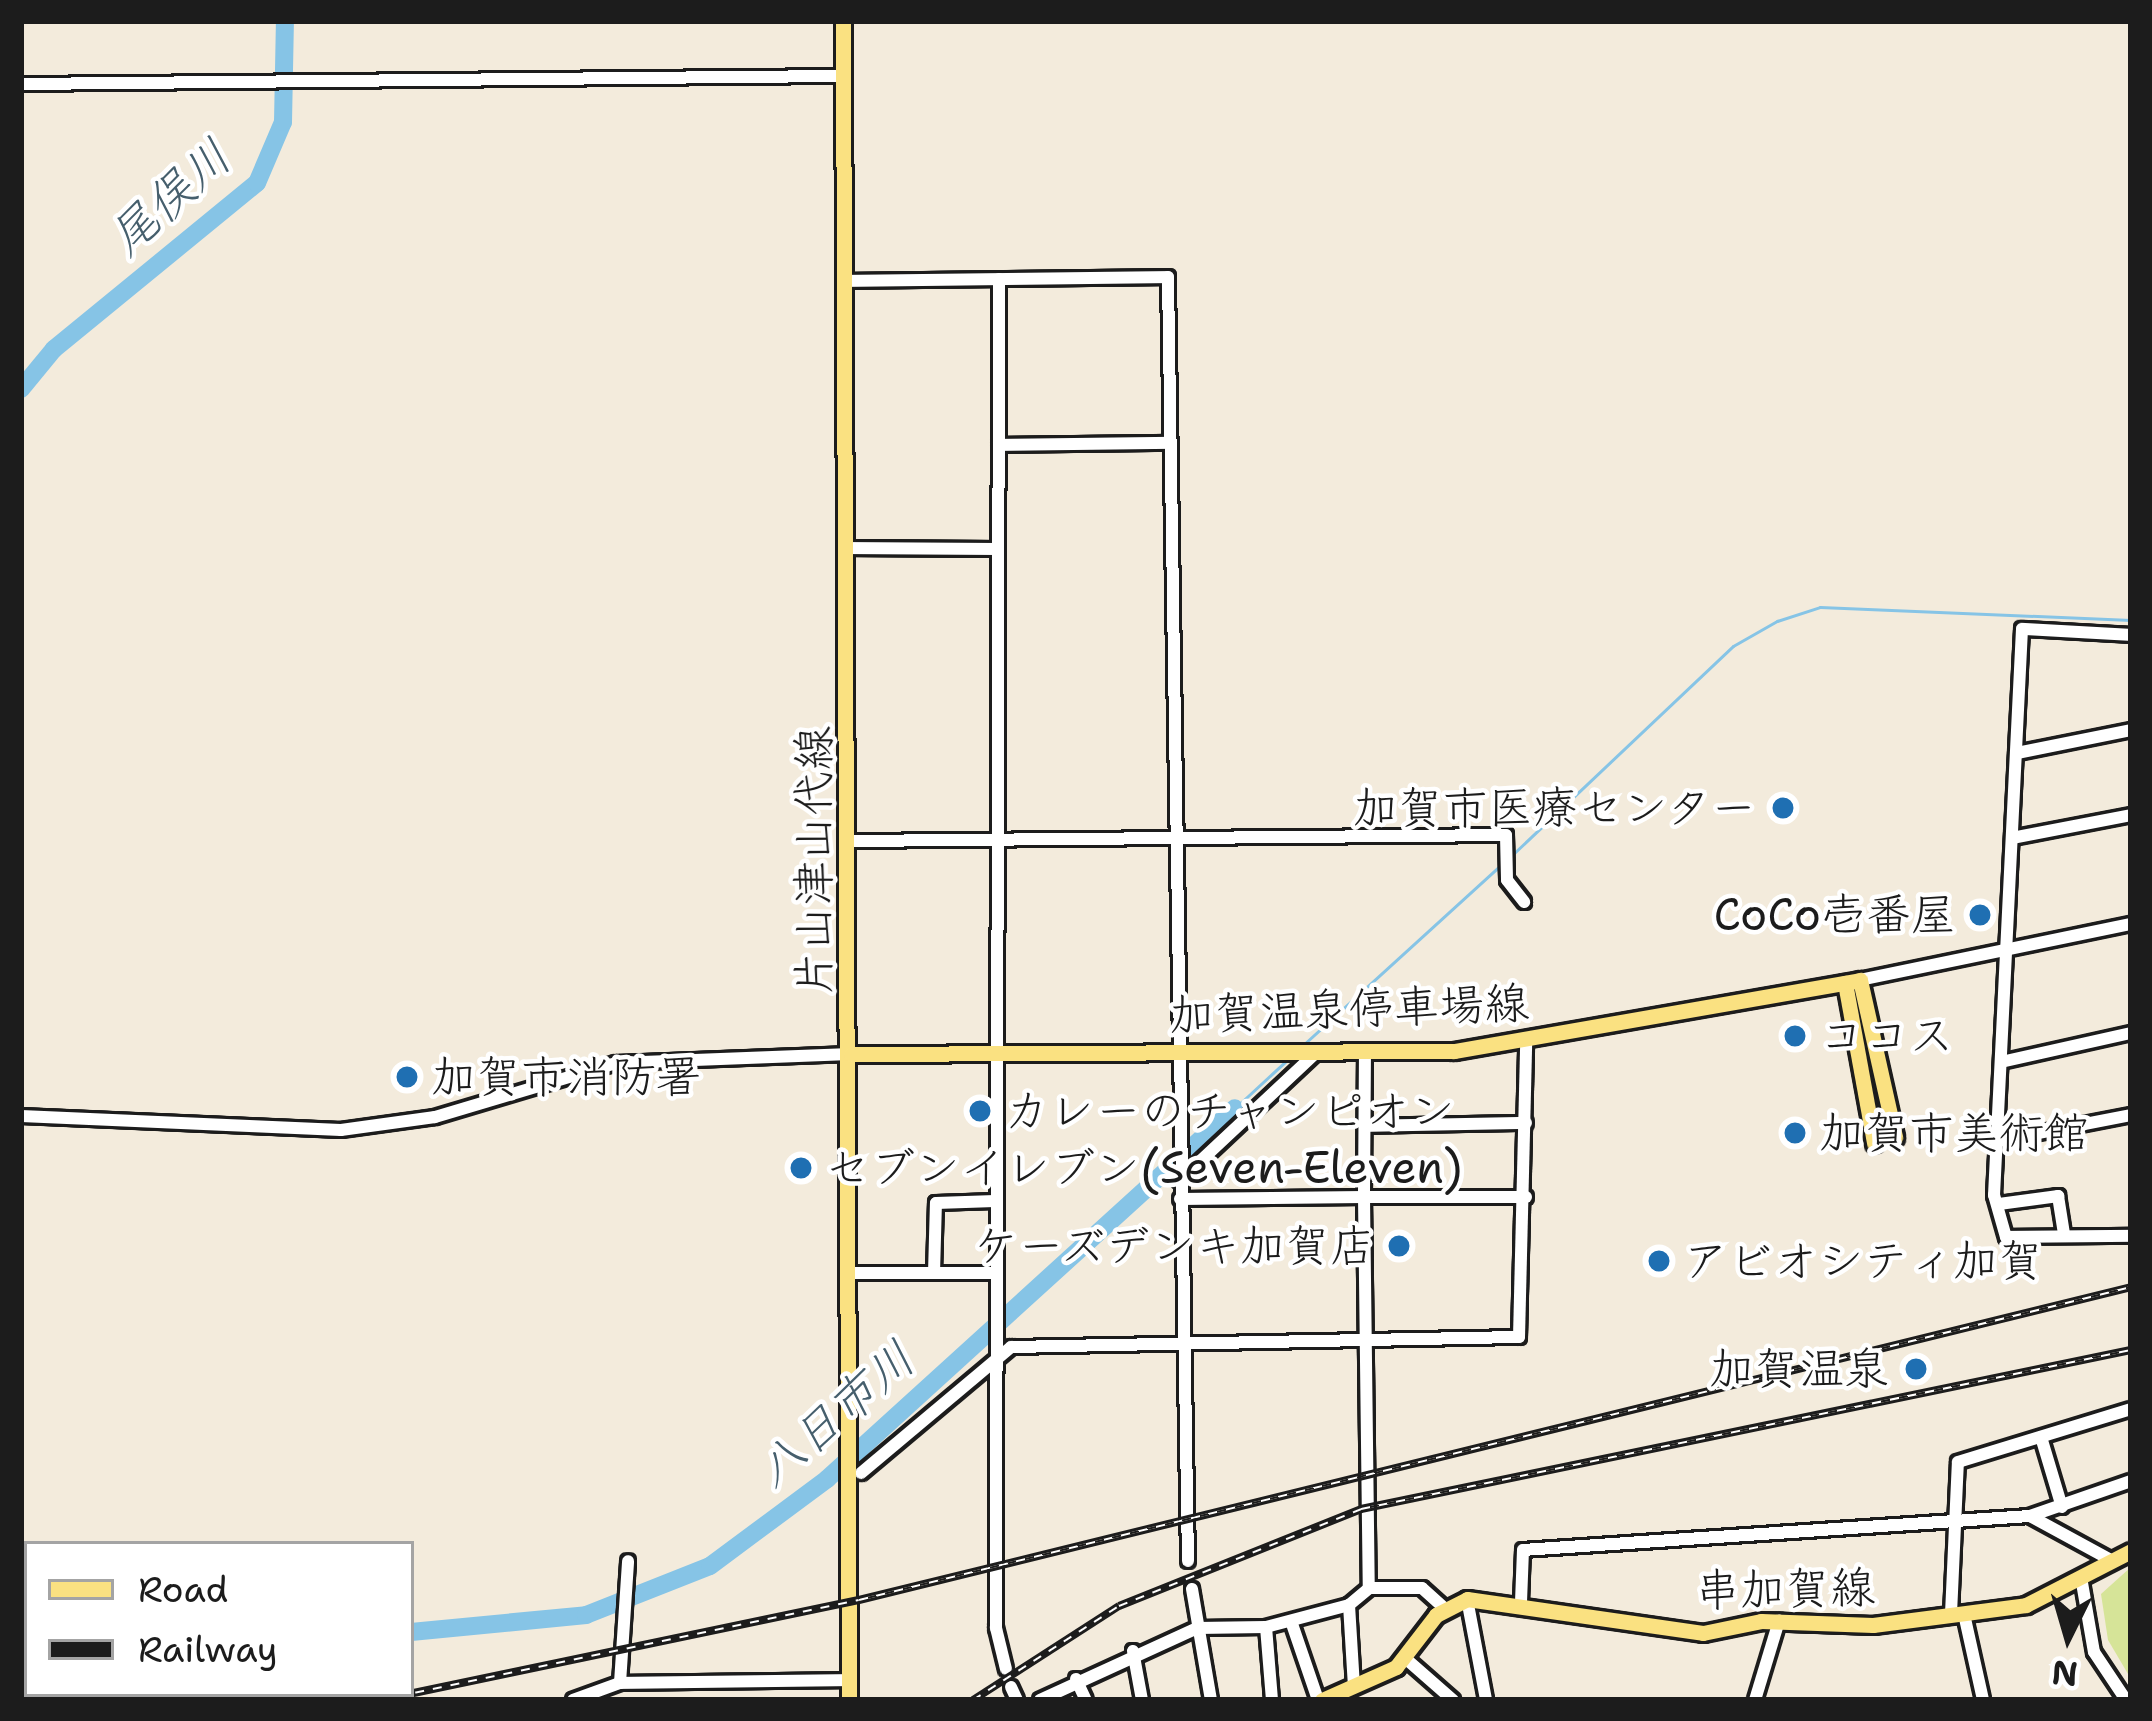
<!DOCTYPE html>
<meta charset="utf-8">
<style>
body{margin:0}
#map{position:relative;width:2152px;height:1721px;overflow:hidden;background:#f3ebdc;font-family:"Shantell Sans","Klee One",sans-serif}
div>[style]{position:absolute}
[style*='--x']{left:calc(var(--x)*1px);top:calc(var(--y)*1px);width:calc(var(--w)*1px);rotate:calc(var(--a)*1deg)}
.green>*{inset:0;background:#d6e498}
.stream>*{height:3px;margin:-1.5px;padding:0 1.5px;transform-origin:1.5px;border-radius:1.5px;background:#86c4e6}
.river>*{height:18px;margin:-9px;padding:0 9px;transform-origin:9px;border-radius:9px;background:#86c4e6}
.roads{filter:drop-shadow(3px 0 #1c1c1c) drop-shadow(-3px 0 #1c1c1c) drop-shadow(0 3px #1c1c1c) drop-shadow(0 -3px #1c1c1c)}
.minor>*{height:12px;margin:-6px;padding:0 6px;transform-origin:6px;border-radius:6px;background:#fff}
.major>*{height:15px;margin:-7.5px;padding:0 7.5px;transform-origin:7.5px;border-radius:7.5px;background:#fae181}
.rail>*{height:8px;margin-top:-4px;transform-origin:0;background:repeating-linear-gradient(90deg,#fff 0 9px,#1c1c1c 0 18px);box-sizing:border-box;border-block:3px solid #1c1c1c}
.dots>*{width:33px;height:33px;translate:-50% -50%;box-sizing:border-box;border:6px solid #fff;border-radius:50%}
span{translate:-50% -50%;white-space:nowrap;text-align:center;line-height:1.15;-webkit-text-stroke:9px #fff;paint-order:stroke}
.poi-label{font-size:45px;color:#1c1c1c}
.right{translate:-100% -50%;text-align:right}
.left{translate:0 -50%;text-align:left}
.street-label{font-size:45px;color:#1c1c1c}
.water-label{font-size:48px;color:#465f6d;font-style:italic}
.frame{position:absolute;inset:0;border:24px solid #1c1c1c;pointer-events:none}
.legend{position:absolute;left:24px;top:1541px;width:390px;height:156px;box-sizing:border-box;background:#fff;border:3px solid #a4a4a4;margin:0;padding:15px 21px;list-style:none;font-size:36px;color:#1c1c1c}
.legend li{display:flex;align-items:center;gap:24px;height:60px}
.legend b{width:60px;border:3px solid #a4a4a4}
.north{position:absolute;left:2008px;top:1577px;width:120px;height:120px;-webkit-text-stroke:9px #fff;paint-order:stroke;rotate:185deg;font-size:33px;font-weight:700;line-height:48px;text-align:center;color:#1c1c1c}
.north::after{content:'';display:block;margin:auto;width:42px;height:54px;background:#1c1c1c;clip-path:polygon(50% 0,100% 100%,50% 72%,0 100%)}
</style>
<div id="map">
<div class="green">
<div style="clip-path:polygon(2131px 1567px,2131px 1679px,2108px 1640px,2101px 1594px)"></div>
</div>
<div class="stream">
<div style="--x:1512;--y:855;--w:304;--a:-43.4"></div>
<div style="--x:1733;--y:646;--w:51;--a:-29.6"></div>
<div style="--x:1777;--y:621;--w:45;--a:-18"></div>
<div style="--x:1820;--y:607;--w:311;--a:2.4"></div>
<div style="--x:1303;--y:1045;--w:266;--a:-42.3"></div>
<div style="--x:1235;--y:1108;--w:71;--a:-42.7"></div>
</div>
<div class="river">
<div style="--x:21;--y:389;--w:52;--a:-50.5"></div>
<div style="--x:54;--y:349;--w:262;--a:-39.3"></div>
<div style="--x:257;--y:183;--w:66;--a:-66.9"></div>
<div style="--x:283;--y:122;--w:101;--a:-88.9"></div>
<div style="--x:411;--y:1632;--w:176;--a:-5.5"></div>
<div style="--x:586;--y:1615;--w:133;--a:-21.6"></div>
<div style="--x:710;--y:1566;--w:146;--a:-36.6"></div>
<div style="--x:827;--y:1479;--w:551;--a:-42.28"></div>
<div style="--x:21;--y:1659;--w:6;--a:-9"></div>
</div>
<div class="roads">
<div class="minor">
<div style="--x:21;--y:84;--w:822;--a:-0.56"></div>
<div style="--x:999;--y:279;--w:1349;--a:90.13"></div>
<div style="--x:996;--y:1628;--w:42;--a:76.3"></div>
<div style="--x:845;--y:281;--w:323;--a:-0.7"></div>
<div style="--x:1168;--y:277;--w:1284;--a:89.11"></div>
<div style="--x:999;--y:445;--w:170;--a:-0.7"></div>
<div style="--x:847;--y:548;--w:145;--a:0.4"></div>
<div style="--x:2131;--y:635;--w:109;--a:-176.8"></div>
<div style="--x:2022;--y:629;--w:567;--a:92.83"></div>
<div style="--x:1994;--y:1195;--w:44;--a:74.1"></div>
<div style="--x:2006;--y:1237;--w:125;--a:-0.5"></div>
<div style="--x:2017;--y:753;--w:116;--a:-11.4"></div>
<div style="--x:2012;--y:838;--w:121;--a:-10.9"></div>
<div style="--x:850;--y:841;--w:656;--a:-0.52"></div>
<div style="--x:1506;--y:835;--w:45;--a:88.7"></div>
<div style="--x:1507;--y:880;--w:28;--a:52"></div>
<div style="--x:1860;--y:980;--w:277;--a:-11.7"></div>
<div style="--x:1365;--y:1050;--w:147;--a:90.4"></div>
<div style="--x:1364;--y:1197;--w:162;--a:0"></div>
<div style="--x:2001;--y:1062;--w:133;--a:-12.6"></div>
<div style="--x:21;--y:1116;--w:320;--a:2.5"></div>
<div style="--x:341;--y:1130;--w:95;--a:-7.9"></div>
<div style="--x:435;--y:1117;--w:189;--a:-16.6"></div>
<div style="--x:616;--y:1063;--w:235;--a:-2.2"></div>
<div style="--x:1365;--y:1126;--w:161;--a:-1.1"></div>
<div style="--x:1997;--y:1141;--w:136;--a:-11"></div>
<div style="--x:1179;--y:1181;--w:190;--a:-43.1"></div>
<div style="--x:1180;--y:1199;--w:184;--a:-0.6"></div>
<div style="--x:1364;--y:1197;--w:391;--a:89.3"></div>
<div style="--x:1999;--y:1204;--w:60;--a:-7.7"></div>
<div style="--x:2058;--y:1196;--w:36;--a:81"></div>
<div style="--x:851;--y:1273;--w:143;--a:0"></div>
<div style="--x:934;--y:1273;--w:70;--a:-88.4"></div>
<div style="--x:936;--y:1203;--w:59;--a:-1.9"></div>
<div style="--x:2041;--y:1437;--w:73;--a:73.3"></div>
<div style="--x:861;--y:1473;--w:196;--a:-40"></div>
<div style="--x:1011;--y:1347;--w:508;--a:-1.13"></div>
<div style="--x:1519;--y:1337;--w:293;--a:-88.6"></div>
<div style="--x:2030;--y:1516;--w:92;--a:28.5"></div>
<div style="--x:2081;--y:1577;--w:76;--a:80.2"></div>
<div style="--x:2094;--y:1652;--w:58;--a:56.3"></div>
<div style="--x:1192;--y:1589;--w:113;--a:80.3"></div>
<div style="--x:1467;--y:1599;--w:103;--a:79.3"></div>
<div style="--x:1521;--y:1602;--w:52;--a:-87.8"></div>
<div style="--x:1523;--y:1550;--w:508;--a:-3.84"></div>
<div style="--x:2030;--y:1516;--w:107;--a:-19.1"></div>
<div style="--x:1349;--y:1605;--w:82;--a:86.5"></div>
<div style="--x:1951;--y:1614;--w:152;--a:-87.4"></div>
<div style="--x:1958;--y:1462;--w:181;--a:-17"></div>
<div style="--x:1964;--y:1614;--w:88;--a:77.5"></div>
<div style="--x:1291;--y:1621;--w:83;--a:71.1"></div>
<div style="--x:1266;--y:1627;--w:73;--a:85.3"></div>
<div style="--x:1133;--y:1651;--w:50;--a:79.6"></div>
<div style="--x:1405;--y:1658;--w:64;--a:41.2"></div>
<div style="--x:1076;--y:1679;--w:23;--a:65"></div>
<div style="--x:620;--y:1683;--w:122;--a:-86.2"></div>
<div style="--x:1011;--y:1687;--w:14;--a:65"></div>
<div style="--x:134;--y:1700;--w:6;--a:-90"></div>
<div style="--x:304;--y:1700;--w:6;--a:-81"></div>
<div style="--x:573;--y:1700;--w:50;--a:-19.9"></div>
<div style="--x:620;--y:1683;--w:230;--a:-0.7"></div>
<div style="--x:1040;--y:1700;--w:173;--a:-24.6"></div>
<div style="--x:1197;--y:1628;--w:69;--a:-0.8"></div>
<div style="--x:1266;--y:1627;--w:86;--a:-14.8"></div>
<div style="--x:1349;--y:1605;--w:26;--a:-40"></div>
<div style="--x:1369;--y:1588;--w:53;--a:0"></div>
<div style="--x:1422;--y:1588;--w:31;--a:42"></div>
<div style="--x:1755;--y:1700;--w:83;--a:-73.1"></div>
</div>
<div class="major">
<div style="--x:843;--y:21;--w:1679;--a:89.8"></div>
<div style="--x:1845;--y:983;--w:163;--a:79.7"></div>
<div style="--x:851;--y:1054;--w:603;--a:-0.29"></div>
<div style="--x:1454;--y:1051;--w:412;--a:-9.9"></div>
<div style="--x:1860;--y:980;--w:161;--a:77.4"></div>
<div style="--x:1322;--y:1700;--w:81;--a:-24"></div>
<div style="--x:1396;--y:1667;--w:66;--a:-52.4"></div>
<div style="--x:1436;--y:1615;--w:35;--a:-27"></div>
<div style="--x:1467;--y:1599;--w:238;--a:8.2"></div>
<div style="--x:1703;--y:1633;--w:59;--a:-11.7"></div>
<div style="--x:1761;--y:1621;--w:112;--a:2"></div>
<div style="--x:1873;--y:1625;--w:154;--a:-7.4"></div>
<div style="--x:2026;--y:1605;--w:118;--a:-27.2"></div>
</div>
</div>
<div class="rail">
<div style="--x:317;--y:1700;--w:41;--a:-8.3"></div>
<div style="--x:380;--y:1700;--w:489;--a:-11.8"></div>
<div style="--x:859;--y:1600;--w:1310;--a:-13.82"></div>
<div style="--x:973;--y:1700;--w:174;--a:-32.8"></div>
<div style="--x:1119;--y:1606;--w:261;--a:-21.8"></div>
<div style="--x:1361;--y:1509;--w:786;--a:-11.67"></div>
</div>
<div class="dots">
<div style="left:1783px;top:808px;background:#1f6fb2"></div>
<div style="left:1980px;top:915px;background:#1f6fb2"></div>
<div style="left:1795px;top:1036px;background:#1f6fb2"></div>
<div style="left:407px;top:1077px;background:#1f6fb2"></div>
<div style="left:980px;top:1111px;background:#1f6fb2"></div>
<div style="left:1795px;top:1133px;background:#1f6fb2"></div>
<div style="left:801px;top:1168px;background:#1f6fb2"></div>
<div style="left:1399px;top:1246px;background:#1f6fb2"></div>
<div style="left:1659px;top:1261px;background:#1f6fb2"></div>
<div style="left:1916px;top:1369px;background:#1f6fb2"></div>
</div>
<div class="poi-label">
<span class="right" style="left:1756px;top:808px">加賀市医療センター</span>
<span class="right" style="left:1956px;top:915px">CoCo壱番屋</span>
<span class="left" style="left:1819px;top:1036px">ココス</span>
<span class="left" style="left:431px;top:1077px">加賀市消防署</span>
<span class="left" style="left:1004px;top:1111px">カレーのチャンピオン</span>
<span class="left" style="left:1819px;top:1133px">加賀市美術館</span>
<span class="left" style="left:825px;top:1168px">セブンイレブン(Seven-Eleven)</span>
<span class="right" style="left:1375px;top:1246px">ケーズデンキ加賀店</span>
<span class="left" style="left:1683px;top:1261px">アビオシティ加賀</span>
<span class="right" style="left:1889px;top:1369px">加賀温泉</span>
</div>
<div class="street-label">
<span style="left:814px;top:861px;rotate:-90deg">片山津山代線</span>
<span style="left:1349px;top:1009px;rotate:-2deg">加賀温泉停車場線</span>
<span style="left:1785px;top:1589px;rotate:-1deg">串加賀線</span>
</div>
<div class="water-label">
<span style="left:170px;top:197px;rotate:-42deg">尾俣川</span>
<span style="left:835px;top:1414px;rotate:-41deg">八日市川</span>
</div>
<div class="frame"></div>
<ul class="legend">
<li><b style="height:15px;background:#fae181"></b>Road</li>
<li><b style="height:15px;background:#1c1c1c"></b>Railway</li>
</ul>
<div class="north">N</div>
</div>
